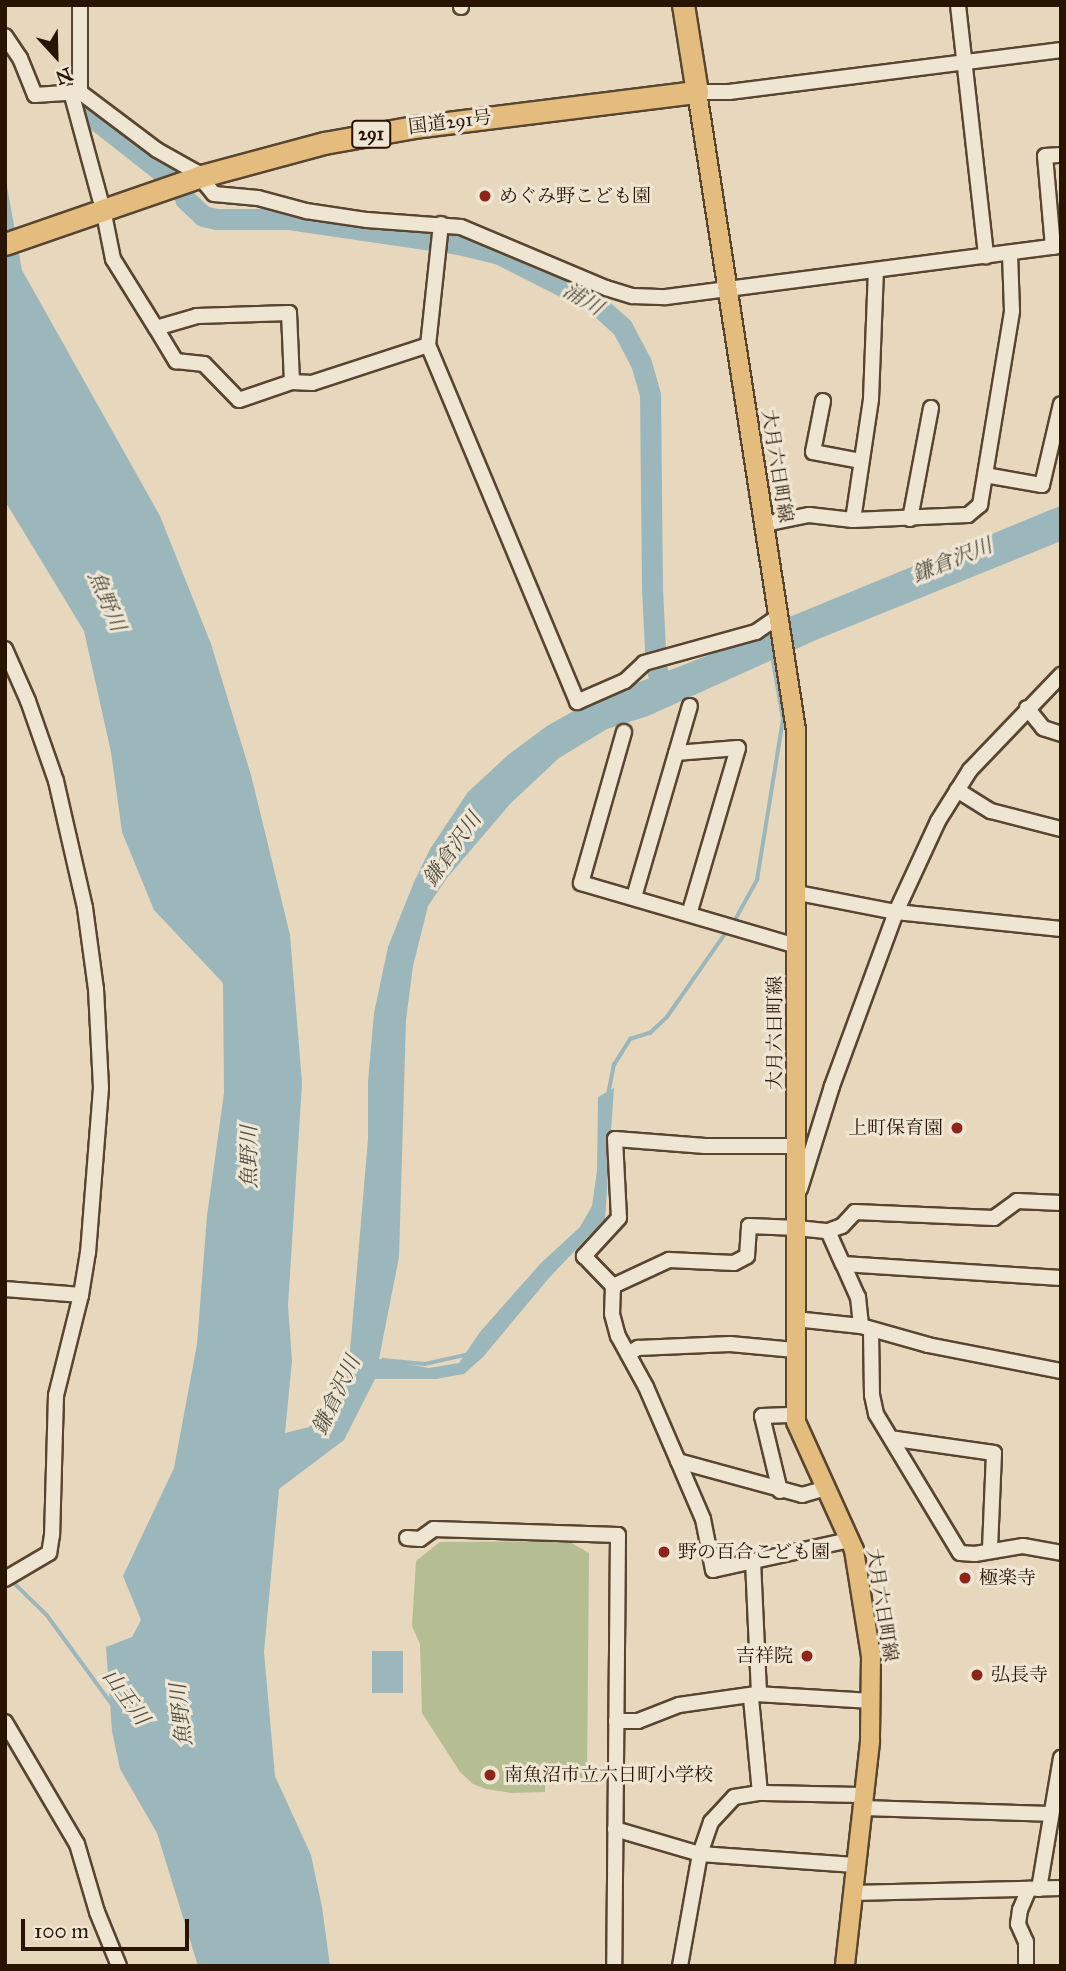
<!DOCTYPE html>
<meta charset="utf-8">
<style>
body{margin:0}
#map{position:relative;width:1066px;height:1971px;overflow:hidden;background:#e7d7bc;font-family:"IM FELL Great Primer","Noto Serif JP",serif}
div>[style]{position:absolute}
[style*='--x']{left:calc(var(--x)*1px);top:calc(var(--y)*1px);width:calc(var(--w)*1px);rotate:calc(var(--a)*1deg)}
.green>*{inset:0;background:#b4be92}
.water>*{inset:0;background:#9bb7bb}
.stream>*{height:3.5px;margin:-1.75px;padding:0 1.75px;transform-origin:1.75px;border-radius:1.75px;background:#9bb7bb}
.river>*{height:21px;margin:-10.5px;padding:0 10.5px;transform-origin:10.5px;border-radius:10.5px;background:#9bb7bb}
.roads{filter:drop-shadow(2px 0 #584530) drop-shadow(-2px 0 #584530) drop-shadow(0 2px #584530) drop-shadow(0 -2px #584530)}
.minor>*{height:14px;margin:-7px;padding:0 7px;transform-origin:7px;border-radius:7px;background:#efe5d3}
.major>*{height:18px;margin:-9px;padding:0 9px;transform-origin:9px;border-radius:9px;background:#e4bc7e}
.highway>*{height:21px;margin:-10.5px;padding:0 10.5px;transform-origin:10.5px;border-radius:10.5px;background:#e4bc7e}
.dots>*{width:19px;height:19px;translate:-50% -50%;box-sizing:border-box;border:4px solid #efe5d3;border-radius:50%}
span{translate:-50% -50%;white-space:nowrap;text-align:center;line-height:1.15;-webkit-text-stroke:6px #efe5d3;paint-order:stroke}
.shield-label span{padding:2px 5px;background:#efe5d3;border:2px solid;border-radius:5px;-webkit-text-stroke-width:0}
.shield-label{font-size:18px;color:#281401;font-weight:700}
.street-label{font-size:19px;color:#281401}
.poi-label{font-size:19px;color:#281401}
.left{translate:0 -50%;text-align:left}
.right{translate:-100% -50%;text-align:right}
.water-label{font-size:21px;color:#504d42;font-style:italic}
.frame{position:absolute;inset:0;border:7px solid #281401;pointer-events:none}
.north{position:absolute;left:21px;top:21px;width:70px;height:70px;-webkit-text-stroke:5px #efe5d3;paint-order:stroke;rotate:158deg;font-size:19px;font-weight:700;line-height:28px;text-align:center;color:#281401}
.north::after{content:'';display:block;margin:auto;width:24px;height:32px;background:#281401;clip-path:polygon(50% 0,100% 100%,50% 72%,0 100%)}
.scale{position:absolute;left:21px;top:1919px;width:168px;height:32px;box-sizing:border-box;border:4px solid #281401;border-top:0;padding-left:9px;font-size:21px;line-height:24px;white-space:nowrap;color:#281401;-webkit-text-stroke:5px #efe5d3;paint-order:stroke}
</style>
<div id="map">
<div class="green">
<div style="clip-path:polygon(568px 1541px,589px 1553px,587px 1778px,545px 1778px,545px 1792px,511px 1793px,486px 1789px,473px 1784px,460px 1772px,422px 1713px,420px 1644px,412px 1626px,416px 1561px,440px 1542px)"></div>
</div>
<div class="water">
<div style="clip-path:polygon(5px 175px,22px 270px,160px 516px,211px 644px,251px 775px,290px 935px,302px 1083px,288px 1306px,292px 1361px,285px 1433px,309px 1427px,335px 1397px,349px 1363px,368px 1139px,368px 1082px,374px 1013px,388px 947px,414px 882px,430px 849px,468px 792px,508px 755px,547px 726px,593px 700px,745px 641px,808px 625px,1021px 537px,1061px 517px,1061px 541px,816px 640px,648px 716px,607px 729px,559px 758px,510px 804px,447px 878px,428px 906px,413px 966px,406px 1020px,399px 1257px,379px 1359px,429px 1368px,459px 1363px,480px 1332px,541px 1263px,580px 1227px,592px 1206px,597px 1171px,598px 1097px,614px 1088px,605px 1219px,549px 1278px,483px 1357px,464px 1374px,436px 1379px,375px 1379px,344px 1440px,279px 1489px,264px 1652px,275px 1776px,311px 1855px,322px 1907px,330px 1966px,198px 1966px,157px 1833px,120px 1769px,112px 1731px,106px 1647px,132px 1637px,141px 1620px,123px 1576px,174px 1468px,197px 1344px,207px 1216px,224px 1093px,223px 983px,154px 910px,122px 832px,111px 752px,84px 631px,5px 501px)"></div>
<div style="clip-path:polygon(372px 1651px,403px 1651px,403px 1693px,372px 1693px)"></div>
</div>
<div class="stream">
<div style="--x:734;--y:922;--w:48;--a:-61.3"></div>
<div style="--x:757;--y:880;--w:163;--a:-80.8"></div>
<div style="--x:783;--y:719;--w:65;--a:-99.8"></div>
<div style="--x:608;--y:1095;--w:31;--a:-79"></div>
<div style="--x:614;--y:1065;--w:31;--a:-58"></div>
<div style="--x:630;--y:1039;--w:21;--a:-17"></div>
<div style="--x:650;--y:1033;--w:23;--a:-43"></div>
<div style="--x:667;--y:1017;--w:105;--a:-55.1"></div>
<div style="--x:383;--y:1360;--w:42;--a:5.4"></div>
<div style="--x:425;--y:1364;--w:41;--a:-12.7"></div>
<div style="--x:11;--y:1580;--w:50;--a:44.2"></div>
<div style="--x:47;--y:1615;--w:110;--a:53.9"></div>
</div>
<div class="river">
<div style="--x:91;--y:116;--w:97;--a:38.3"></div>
<div style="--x:185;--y:199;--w:25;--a:43"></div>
<div style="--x:203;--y:216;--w:14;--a:12"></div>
<div style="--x:217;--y:219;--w:72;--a:0"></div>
<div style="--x:289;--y:219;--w:172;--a:8.4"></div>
<div style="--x:459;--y:244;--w:41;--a:14"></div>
<div style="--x:499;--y:254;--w:106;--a:26.8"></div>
<div style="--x:594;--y:302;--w:38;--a:42"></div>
<div style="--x:622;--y:327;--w:41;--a:62.2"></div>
<div style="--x:641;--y:363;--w:33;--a:74"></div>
<div style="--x:650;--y:395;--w:194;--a:89.4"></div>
<div style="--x:652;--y:589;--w:78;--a:87.1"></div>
<div style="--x:656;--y:667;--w:25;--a:72"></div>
<div style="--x:744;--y:652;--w:30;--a:-33"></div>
<div style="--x:769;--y:636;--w:316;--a:-22.3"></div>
</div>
<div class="roads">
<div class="minor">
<div style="--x:80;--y:5;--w:87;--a:90"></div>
<div style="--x:958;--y:5;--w:253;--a:83.6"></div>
<div style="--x:461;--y:7;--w:2;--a:-90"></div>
<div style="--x:5;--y:36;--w:27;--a:56"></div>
<div style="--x:20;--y:58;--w:40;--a:68"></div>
<div style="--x:35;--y:95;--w:45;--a:-3.8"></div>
<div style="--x:80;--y:92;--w:96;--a:37"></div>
<div style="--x:157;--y:150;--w:45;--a:29.4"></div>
<div style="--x:196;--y:172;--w:28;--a:51"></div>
<div style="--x:214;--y:194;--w:44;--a:5.2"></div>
<div style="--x:258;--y:198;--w:50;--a:15.2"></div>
<div style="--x:306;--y:211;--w:62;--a:8.4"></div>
<div style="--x:367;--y:220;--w:94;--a:4.3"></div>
<div style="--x:461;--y:227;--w:157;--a:22.8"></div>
<div style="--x:606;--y:288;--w:28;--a:17"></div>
<div style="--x:633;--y:296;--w:33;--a:2"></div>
<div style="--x:666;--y:297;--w:398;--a:-7.4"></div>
<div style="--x:71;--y:92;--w:111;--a:74.8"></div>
<div style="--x:697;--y:92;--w:32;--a:0"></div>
<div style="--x:729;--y:92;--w:335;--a:-7.2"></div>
<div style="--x:105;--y:219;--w:41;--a:78.7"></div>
<div style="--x:113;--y:259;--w:81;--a:58.1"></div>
<div style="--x:156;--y:328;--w:43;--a:-16.3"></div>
<div style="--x:197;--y:316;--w:92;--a:-1.9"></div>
<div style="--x:289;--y:313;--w:69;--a:87.5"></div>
<div style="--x:292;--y:382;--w:20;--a:3"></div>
<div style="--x:312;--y:383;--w:122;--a:-18.1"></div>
<div style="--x:441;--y:224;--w:122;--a:96.1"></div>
<div style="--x:428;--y:345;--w:387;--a:67.3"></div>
<div style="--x:577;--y:702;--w:52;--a:-23.6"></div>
<div style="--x:625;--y:681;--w:26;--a:-43"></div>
<div style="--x:644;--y:663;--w:116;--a:-15.5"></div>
<div style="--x:756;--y:632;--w:28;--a:-35"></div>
<div style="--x:1053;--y:247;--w:91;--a:-95"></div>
<div style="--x:1045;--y:156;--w:16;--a:-4"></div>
<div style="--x:156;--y:328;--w:39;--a:59"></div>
<div style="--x:176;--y:361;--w:28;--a:6"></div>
<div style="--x:204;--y:364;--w:50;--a:45.8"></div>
<div style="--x:239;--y:400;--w:56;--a:-18.8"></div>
<div style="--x:823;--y:401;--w:52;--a:101.1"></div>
<div style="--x:813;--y:452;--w:48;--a:10.8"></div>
<div style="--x:985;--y:475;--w:58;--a:10"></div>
<div style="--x:1042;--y:485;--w:83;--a:-76.8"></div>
<div style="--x:910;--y:519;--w:113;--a:-79.3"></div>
<div style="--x:853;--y:520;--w:122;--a:-81.5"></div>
<div style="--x:871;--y:399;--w:129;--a:-87.8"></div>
<div style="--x:765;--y:524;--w:45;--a:-11.6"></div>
<div style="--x:809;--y:515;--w:44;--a:6.5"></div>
<div style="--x:853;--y:520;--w:115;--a:-2.5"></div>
<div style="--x:968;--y:515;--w:16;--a:-40"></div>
<div style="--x:980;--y:505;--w:197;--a:-80.6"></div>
<div style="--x:1012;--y:311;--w:58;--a:-92"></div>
<div style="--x:5;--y:649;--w:57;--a:66.1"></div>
<div style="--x:28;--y:701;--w:85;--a:70.7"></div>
<div style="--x:56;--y:781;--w:130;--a:77.1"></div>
<div style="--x:85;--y:908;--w:82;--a:82.3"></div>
<div style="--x:96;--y:989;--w:99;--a:87.1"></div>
<div style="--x:101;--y:1088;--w:165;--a:94.5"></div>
<div style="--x:88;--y:1252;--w:44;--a:99.2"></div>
<div style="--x:81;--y:1295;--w:103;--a:104"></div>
<div style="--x:56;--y:1395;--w:140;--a:91.6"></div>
<div style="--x:52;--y:1535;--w:18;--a:99"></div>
<div style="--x:49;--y:1553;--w:51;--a:149.4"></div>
<div style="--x:1027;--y:708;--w:26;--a:51"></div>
<div style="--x:1043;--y:728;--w:19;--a:18"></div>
<div style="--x:624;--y:732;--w:157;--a:105.9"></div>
<div style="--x:581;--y:883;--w:225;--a:16.3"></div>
<div style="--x:676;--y:753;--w:62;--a:-4.6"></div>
<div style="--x:738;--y:748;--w:173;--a:106.4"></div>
<div style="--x:957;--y:790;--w:40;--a:32"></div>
<div style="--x:991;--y:811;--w:72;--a:14.4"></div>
<div style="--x:798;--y:893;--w:100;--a:11"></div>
<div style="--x:896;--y:912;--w:166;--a:5.9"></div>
<div style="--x:634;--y:897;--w:199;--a:-73.7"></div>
<div style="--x:795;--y:1146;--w:90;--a:180"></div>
<div style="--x:705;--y:1146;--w:90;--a:-175.6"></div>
<div style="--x:615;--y:1139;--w:79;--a:87.1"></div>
<div style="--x:619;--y:1218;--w:52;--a:132.6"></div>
<div style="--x:584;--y:1256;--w:42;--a:46"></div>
<div style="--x:613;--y:1286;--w:62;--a:-24.9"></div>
<div style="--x:669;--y:1260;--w:65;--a:2.6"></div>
<div style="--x:734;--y:1263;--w:15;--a:-28"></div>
<div style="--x:747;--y:1256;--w:30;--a:-86"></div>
<div style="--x:749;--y:1226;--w:48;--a:2.4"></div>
<div style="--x:797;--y:1228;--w:31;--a:6"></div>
<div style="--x:828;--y:1231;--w:36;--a:66"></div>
<div style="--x:843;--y:1264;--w:218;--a:3.7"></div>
<div style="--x:800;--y:1189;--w:108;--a:-72.7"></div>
<div style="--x:832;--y:1086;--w:185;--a:-69.8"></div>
<div style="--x:896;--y:912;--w:100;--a:-65.2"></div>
<div style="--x:938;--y:821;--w:60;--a:-57.9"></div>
<div style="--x:970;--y:770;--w:132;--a:-46.2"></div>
<div style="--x:828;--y:1231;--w:15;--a:-20"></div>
<div style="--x:842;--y:1226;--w:19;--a:-47"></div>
<div style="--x:855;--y:1212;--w:139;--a:2.5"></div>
<div style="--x:994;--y:1218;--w:29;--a:-36"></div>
<div style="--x:1017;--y:1201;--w:44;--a:2.6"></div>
<div style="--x:843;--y:1264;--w:36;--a:66"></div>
<div style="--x:858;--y:1297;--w:29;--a:84"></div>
<div style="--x:613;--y:1286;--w:28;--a:92"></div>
<div style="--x:612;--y:1314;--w:23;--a:75"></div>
<div style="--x:618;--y:1336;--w:58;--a:61.2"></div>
<div style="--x:646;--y:1387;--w:81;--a:66.6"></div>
<div style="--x:678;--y:1461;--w:129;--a:15.3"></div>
<div style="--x:802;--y:1495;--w:25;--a:-16"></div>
<div style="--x:5;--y:1289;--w:76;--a:4.5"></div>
<div style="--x:795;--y:1319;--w:66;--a:6.1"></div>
<div style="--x:861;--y:1326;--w:70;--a:15.8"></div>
<div style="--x:928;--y:1345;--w:136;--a:11.1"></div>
<div style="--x:871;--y:1331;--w:64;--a:89.1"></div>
<div style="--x:872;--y:1395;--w:19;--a:78"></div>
<div style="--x:876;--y:1414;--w:162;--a:58.9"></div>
<div style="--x:960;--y:1553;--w:15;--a:4"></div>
<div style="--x:975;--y:1554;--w:49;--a:-9.5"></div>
<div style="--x:1023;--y:1546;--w:39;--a:10"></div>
<div style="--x:628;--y:1354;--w:12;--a:-31"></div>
<div style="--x:638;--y:1348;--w:92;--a:-2.5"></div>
<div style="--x:730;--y:1344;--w:65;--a:5.3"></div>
<div style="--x:893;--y:1441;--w:4;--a:-34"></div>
<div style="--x:896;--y:1439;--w:99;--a:8.1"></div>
<div style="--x:994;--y:1453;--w:97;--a:92.4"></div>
<div style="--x:678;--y:1461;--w:63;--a:66.7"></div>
<div style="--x:703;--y:1519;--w:52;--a:78.9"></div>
<div style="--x:713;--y:1570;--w:140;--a:-12.4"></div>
<div style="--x:780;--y:1491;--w:77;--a:-103.5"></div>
<div style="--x:762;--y:1416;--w:34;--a:-2"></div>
<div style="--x:407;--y:1538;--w:13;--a:4"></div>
<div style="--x:420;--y:1539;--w:17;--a:-36"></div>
<div style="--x:434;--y:1529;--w:184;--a:1.9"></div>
<div style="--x:618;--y:1535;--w:431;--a:90.5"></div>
<div style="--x:753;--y:1561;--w:131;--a:87.4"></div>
<div style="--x:759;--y:1692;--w:10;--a:143"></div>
<div style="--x:751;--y:1698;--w:95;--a:84.6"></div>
<div style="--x:616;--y:1721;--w:22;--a:0"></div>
<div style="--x:638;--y:1721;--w:44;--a:-21.3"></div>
<div style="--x:679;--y:1705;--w:78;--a:-8.1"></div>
<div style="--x:756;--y:1694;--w:116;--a:3.5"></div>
<div style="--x:5;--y:1722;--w:142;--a:59.5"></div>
<div style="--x:77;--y:1844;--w:71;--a:73.6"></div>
<div style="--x:97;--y:1912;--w:58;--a:67.8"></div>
<div style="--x:862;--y:1808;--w:188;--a:1.8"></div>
<div style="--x:615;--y:1829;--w:89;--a:16.4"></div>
<div style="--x:700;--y:1854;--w:155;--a:4.1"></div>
<div style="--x:1039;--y:1889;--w:133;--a:-80.5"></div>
<div style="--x:852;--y:1893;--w:209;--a:-1.4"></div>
<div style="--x:680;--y:1966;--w:114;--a:-79.9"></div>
<div style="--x:700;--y:1854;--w:34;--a:-71"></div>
<div style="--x:711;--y:1822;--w:34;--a:-47"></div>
<div style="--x:734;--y:1797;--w:26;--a:-9"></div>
<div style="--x:760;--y:1793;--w:104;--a:1.1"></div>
<div style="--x:1026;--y:1966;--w:24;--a:-90"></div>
<div style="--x:1026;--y:1942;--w:20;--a:-114"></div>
<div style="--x:1018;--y:1924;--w:14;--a:-82"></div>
<div style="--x:1020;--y:1910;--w:23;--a:-67"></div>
</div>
<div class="major">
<div style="--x:697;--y:92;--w:646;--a:81.18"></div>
<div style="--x:796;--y:730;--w:692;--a:90"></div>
<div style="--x:796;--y:1422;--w:141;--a:65.6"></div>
<div style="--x:854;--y:1550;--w:107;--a:80.9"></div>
<div style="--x:871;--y:1656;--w:86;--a:90.7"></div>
<div style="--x:870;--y:1742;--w:225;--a:96.4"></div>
</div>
<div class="highway">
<div style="--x:5;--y:244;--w:204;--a:-19.1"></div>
<div style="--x:198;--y:177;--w:131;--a:-15.1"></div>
<div style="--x:324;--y:143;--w:91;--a:-10.1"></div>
<div style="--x:414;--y:127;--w:285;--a:-7.1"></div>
<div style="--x:697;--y:92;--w:88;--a:-99.1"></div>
</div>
</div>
<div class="dots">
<div style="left:485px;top:196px;background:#8f2418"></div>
<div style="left:957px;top:1128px;background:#8f2418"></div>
<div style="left:664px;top:1552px;background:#8f2418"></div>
<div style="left:965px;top:1578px;background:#8f2418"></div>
<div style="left:807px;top:1656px;background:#8f2418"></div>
<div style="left:977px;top:1675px;background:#8f2418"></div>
<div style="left:490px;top:1775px;background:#8f2418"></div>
</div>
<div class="shield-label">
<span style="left:371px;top:134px">291</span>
</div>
<div class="street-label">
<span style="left:450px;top:122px;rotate:-7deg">国道291号</span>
<span style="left:777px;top:466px;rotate:81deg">大月六日町線</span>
<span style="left:775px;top:1033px;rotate:-90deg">大月六日町線</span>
<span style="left:882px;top:1605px;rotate:81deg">大月六日町線</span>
</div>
<div class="poi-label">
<span class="left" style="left:499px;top:196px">めぐみ野こども園</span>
<span class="right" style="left:943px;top:1128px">上町保育園</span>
<span class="left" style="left:678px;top:1552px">野の百合こども園</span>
<span class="left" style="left:979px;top:1578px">極楽寺</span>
<span class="right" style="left:793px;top:1656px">吉祥院</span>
<span class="left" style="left:991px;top:1675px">弘長寺</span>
<span class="left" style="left:504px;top:1775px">南魚沼市立六日町小学校</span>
</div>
<div class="water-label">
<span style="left:583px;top:299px;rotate:31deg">浦川</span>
<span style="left:952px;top:560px;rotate:-22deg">鎌倉沢川</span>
<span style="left:107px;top:601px;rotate:67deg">魚野川</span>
<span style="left:452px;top:849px;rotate:-55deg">鎌倉沢川</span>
<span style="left:249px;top:1157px;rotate:-90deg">魚野川</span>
<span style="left:336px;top:1395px;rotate:-65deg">鎌倉沢川</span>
<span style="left:126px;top:1697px;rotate:54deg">山王川</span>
<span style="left:181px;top:1715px;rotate:-96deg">魚野川</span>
</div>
<div class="frame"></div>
<div class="north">N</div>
<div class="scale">100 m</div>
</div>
